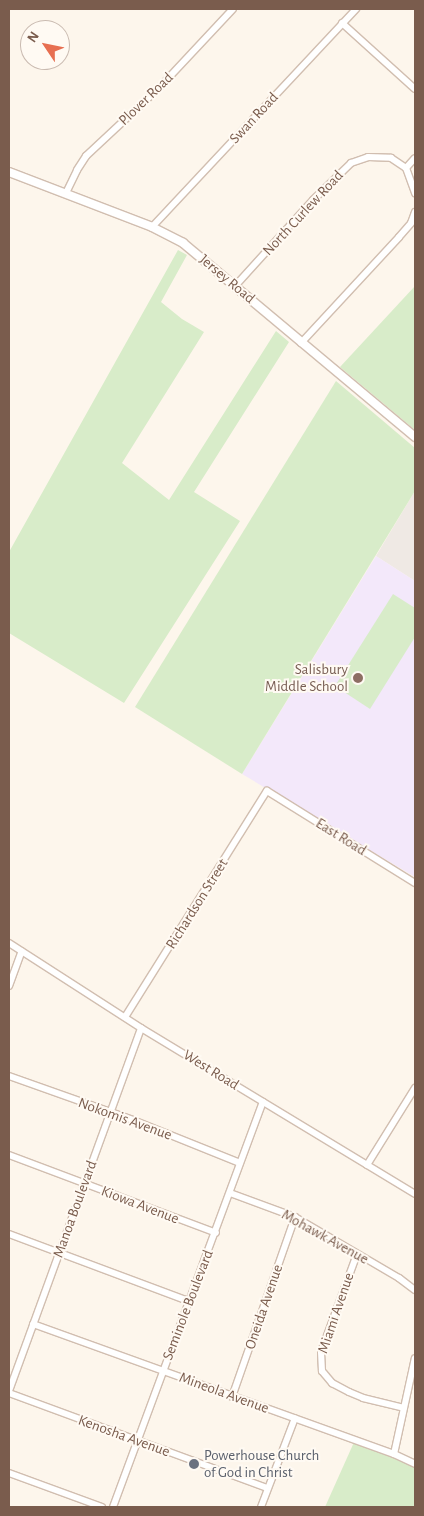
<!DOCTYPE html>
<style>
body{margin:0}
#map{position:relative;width:424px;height:1516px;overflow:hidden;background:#fdf6ec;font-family:"Alegreya Sans",sans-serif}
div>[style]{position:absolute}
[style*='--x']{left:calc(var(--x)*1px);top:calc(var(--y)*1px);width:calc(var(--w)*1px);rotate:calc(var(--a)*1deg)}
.industrial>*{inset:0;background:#efe9e4}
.education>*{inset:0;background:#f3e8fa}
.green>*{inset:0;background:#d8ecc9}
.roads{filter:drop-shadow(1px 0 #d1beb0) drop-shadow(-1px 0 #d1beb0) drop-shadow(0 1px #d1beb0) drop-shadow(0 -1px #d1beb0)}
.minor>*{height:6px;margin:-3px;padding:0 3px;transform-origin:3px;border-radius:3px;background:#fff}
.tertiary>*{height:8px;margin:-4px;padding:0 4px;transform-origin:4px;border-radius:4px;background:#fff}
.dots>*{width:14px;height:14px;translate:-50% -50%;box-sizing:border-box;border:2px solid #fffaf3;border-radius:50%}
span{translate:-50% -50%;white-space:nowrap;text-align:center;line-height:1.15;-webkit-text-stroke:4px #fffaf3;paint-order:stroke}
.street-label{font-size:15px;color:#7a5c4d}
.education-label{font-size:15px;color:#785e54}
.right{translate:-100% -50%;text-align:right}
.worship-label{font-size:15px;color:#5b616d}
.left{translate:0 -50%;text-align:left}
.frame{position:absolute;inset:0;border:10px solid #7a5c4d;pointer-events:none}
.north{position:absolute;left:20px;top:20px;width:50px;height:50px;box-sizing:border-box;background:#fffaf3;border:1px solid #cabbb1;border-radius:50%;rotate:304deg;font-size:14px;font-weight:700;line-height:20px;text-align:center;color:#7a5c4d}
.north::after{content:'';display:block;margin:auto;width:18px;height:22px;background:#e76f51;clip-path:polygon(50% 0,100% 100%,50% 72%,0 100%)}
</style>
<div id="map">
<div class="industrial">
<div style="clip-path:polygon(415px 491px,415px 581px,376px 556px)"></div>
</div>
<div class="education">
<div style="clip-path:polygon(376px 556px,415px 581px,415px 877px,242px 774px)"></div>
</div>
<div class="green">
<div style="clip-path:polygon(178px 250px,187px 255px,161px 302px,182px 319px,204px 332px,122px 463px,169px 500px,276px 331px,289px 342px,194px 492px,240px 521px,124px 703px,9px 633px,9px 552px)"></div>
<div style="clip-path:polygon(415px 286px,415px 430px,340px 367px)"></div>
<div style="clip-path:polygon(336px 381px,415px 448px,415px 491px,242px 774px,135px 707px)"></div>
<div style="clip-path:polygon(393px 594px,415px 608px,415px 637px,370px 709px,335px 686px)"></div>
<div style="clip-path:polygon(355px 1440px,415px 1465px,415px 1507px,325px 1507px)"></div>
</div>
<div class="roads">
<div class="minor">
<div style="--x:342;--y:23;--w:98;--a:42.1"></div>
<div style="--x:406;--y:168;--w:13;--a:-48"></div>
<div style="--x:66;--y:193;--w:25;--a:-64"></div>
<div style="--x:77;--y:170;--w:17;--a:-57"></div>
<div style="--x:86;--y:156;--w:100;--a:-43"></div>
<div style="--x:159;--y:88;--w:108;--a:-46.9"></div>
<div style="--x:152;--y:227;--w:299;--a:-46.9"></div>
<div style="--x:236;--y:285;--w:115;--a:-47.8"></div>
<div style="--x:313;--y:200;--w:53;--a:-44.2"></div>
<div style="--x:351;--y:163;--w:18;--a:-19"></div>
<div style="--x:368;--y:157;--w:23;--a:2"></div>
<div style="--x:391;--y:158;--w:18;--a:34"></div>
<div style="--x:406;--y:168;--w:27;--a:70"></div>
<div style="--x:301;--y:343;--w:144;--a:-47.2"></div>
<div style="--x:399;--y:237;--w:18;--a:-49"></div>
<div style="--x:411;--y:223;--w:12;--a:-70"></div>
<div style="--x:9;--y:943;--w:157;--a:32.8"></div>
<div style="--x:141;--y:1028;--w:320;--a:31.2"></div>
<div style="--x:9;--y:986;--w:37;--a:-70"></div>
<div style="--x:125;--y:1017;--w:267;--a:-57.9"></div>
<div style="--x:267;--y:791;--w:174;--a:31.9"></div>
<div style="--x:9;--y:1076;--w:132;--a:19.5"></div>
<div style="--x:133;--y:1120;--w:115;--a:21.9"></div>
<div style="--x:9;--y:1155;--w:221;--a:20.6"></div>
<div style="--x:367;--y:1165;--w:91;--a:-58.1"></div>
<div style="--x:230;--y:1193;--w:69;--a:20.3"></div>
<div style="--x:295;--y:1217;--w:121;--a:30.4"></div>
<div style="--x:399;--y:1278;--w:20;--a:37"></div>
<div style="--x:9;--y:1234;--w:191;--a:20.5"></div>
<div style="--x:357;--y:1254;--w:104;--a:110.2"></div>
<div style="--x:321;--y:1352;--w:19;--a:87"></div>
<div style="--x:322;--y:1371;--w:16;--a:50"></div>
<div style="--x:332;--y:1383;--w:19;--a:28"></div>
<div style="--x:349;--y:1392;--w:15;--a:23"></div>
<div style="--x:363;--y:1398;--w:42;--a:13.7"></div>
<div style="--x:33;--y:1324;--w:384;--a:19.8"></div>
<div style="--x:394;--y:1454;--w:23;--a:25"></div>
<div style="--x:9;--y:1391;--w:386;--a:-70"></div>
<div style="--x:9;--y:1393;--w:275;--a:20.2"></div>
<div style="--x:232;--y:1397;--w:191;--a:-70.7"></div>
<div style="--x:394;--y:1454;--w:98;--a:-77.7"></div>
<div style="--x:9;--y:1473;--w:99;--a:20.1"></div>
<div style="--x:113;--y:1507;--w:432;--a:-69.7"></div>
<div style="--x:261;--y:1507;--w:95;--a:-69.1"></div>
</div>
<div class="tertiary">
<div style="--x:9;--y:172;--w:153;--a:21"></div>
<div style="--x:152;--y:227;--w:35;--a:27"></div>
<div style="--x:183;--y:243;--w:302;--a:39.9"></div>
</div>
</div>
<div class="dots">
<div style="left:358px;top:678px;background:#8d6e63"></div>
<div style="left:194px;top:1464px;background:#6b7280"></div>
</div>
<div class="street-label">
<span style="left:146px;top:99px;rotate:-44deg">Plover Road</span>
<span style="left:254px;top:118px;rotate:-47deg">Swan Road</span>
<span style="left:303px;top:213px;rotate:-47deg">North Curlew Road</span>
<span style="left:227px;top:279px;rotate:40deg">Jersey Road</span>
<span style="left:341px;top:837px;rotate:32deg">East Road</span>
<span style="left:197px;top:904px;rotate:-58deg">Richardson Street</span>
<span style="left:211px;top:1070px;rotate:32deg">West Road</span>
<span style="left:125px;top:1119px;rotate:20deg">Nokomis Avenue</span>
<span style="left:140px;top:1205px;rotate:21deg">Kiowa Avenue</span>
<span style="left:75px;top:1209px;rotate:-70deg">Manoa Boulevard</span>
<span style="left:325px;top:1237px;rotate:29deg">Mohawk Avenue</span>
<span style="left:188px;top:1305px;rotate:-69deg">Seminole Boulevard</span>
<span style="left:264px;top:1307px;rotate:-71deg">Oneida Avenue</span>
<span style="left:336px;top:1313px;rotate:-71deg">Miami Avenue</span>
<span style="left:224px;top:1393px;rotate:20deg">Mineola Avenue</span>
<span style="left:124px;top:1436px;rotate:20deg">Kenosha Avenue</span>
</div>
<div class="education-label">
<span class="right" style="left:348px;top:678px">Salisbury<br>Middle School</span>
</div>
<div class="worship-label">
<span class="left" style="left:204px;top:1464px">Powerhouse Church<br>of God in Christ</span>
</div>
<div class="frame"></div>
<div class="north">N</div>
</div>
